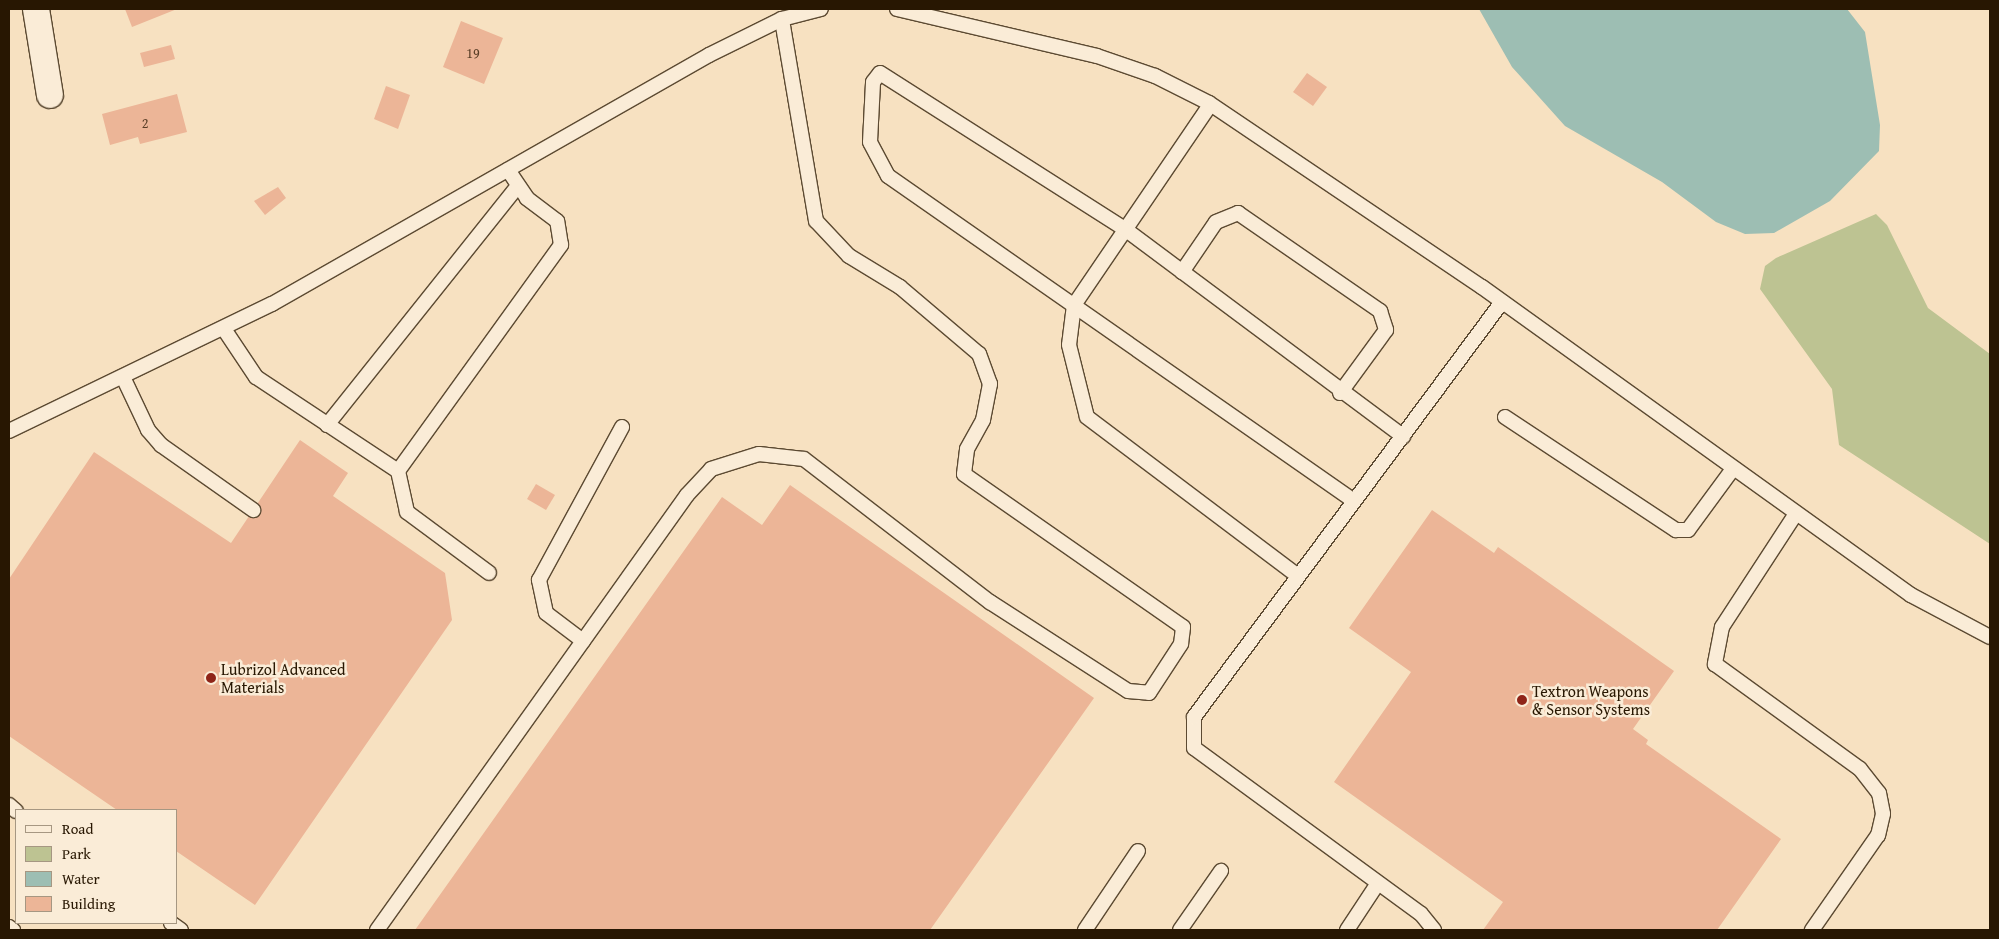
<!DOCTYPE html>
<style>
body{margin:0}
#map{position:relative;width:1999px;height:939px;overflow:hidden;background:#f7e1c1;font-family:"Gentium Book Plus",serif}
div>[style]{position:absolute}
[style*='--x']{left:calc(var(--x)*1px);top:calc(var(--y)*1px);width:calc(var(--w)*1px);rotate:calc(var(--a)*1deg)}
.green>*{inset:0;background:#bdc392}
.water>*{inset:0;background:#9dbeb3}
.building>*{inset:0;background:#ecb597}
.roads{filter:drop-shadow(1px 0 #5c4a32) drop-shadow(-1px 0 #5c4a32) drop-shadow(0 1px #5c4a32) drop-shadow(0 -1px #5c4a32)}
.service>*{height:14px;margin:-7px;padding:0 7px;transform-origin:7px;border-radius:7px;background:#faecd7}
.minor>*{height:26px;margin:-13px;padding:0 13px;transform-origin:13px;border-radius:13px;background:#faecd7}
.dots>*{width:14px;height:14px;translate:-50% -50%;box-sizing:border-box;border:2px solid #faecd7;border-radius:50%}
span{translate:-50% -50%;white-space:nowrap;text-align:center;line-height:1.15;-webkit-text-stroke:5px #faecd7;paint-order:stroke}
.number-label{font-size:14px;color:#593e27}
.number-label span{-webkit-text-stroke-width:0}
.poi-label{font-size:16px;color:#281702}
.left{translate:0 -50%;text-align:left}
.frame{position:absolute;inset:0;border:10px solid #281702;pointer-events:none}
.legend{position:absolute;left:15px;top:809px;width:162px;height:115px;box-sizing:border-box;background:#faecd7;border:1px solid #a69782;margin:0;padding:6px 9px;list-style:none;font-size:15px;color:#281702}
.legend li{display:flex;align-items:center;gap:10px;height:25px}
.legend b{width:25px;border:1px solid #a69782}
</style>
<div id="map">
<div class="green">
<div style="clip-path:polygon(1876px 214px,1887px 225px,1928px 308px,1990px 354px,1990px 544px,1839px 445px,1832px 389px,1760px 289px,1765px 266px,1776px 258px)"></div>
</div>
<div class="water">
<div style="clip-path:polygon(1479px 9px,1847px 9px,1865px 32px,1880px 125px,1879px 151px,1830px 201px,1774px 233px,1745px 234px,1716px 222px,1662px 182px,1565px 126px,1512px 67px)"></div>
</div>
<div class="building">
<div style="clip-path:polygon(125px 9px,177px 9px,132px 27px)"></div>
<div style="clip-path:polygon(461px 21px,503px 38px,484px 84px,443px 67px)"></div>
<div style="clip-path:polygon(171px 45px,175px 59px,144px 67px,140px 53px)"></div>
<div style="clip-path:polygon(1307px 73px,1327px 87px,1313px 106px,1293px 92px)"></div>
<div style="clip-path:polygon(386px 86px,410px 95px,398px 129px,374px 119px)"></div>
<div style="clip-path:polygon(177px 94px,187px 132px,140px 144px,138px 137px,110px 145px,102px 114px)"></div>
<div style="clip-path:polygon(278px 187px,286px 198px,265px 215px,254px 201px)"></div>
<div style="clip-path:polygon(300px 440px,348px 473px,333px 496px,445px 573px,452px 620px,255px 905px,176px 851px,176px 810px,117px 810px,9px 736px,9px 579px,94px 452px,231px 543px)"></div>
<div style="clip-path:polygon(536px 484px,555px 495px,546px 510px,527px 499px)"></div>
<div style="clip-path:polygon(790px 485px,1094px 698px,930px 930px,415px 930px,722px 497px,762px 525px)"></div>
<div style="clip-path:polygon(1432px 510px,1494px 553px,1498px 547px,1674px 671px,1633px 729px,1648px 740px,1646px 744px,1781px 839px,1717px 930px,1483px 930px,1503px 902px,1334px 782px,1411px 672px,1349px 628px)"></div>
</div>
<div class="roads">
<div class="service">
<div style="--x:897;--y:9;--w:205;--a:13.2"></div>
<div style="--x:1097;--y:56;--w:61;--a:19"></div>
<div style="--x:1155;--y:76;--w:60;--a:26.6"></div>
<div style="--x:1209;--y:103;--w:329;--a:34"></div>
<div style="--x:1482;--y:287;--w:528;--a:35.68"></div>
<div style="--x:1911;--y:595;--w:89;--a:28"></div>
<div style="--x:1210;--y:105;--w:242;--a:124.2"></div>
<div style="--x:1074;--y:305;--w:40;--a:97.1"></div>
<div style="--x:1069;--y:345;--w:74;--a:76"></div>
<div style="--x:1087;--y:417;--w:264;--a:37"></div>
<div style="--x:1182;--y:272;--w:60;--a:-55.8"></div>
<div style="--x:1216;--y:222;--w:24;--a:-22"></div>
<div style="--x:1238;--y:213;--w:173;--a:34.6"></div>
<div style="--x:1380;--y:311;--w:20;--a:72"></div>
<div style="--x:1386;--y:330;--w:78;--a:126.1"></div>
<div style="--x:224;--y:329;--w:58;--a:56.3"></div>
<div style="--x:256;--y:377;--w:170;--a:33.5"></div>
<div style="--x:398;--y:471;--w:42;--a:77.6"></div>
<div style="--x:407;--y:512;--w:102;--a:36.6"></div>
<div style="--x:123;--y:377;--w:59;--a:64.7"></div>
<div style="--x:148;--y:430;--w:20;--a:49"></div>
<div style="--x:161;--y:445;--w:113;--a:35.2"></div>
<div style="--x:1505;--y:417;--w:205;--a:33.5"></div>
<div style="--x:1676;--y:530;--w:12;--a:0"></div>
<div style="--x:1688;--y:530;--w:74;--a:-53.7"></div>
<div style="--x:327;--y:425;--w:306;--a:-51.4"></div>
<div style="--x:9;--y:431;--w:292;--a:-25.8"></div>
<div style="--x:272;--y:304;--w:503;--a:-29.67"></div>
<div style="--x:709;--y:55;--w:81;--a:-26.3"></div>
<div style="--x:782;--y:19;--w:40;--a:-14.4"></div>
<div style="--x:398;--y:471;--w:279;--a:-54.2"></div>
<div style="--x:561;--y:245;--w:24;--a:-99"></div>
<div style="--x:557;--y:221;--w:38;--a:-143"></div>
<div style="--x:527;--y:198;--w:34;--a:-124"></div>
<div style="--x:1354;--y:501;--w:568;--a:-145.11"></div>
<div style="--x:888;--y:176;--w:38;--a:-118"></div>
<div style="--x:870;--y:142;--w:60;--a:-87.1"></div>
<div style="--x:873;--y:82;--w:11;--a:-52"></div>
<div style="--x:880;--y:73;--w:290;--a:32.5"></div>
<div style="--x:1125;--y:229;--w:347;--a:36.7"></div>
<div style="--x:1795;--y:515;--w:134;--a:123.1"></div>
<div style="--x:1722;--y:627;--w:38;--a:101"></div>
<div style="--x:1715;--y:664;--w:179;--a:35.9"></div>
<div style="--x:1860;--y:769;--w:31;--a:52"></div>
<div style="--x:1879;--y:793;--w:21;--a:79"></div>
<div style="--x:1883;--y:814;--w:22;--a:103"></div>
<div style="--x:1878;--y:835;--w:116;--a:124.8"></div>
<div style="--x:583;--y:641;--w:46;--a:-142.9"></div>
<div style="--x:546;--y:613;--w:34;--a:-102"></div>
<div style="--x:539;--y:580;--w:174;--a:-61.5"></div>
<div style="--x:9;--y:805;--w:9;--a:41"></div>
<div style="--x:171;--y:923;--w:12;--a:35"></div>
<div style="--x:9;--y:927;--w:5;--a:37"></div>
<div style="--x:377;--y:930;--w:534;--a:-54.52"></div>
<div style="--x:687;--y:495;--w:35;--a:-47"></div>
<div style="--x:711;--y:469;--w:50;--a:-17.4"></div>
<div style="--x:759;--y:454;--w:45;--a:6.3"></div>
<div style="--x:804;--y:459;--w:235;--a:37.6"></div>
<div style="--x:990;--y:602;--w:164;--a:32.8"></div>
<div style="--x:1128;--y:691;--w:21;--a:5"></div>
<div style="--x:1149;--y:693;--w:59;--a:-56.9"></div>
<div style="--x:1181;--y:644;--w:17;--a:-83"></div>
<div style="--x:1183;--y:627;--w:267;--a:-145.1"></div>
<div style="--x:964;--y:474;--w:25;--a:-83"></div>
<div style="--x:967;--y:449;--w:33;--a:-61"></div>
<div style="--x:983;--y:420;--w:37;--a:-79"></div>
<div style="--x:990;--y:384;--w:32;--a:-110"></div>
<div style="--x:979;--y:354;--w:104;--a:-139.7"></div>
<div style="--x:900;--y:287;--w:60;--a:-148.7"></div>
<div style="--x:849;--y:256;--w:48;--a:-133.3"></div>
<div style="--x:816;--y:221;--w:205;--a:-99.6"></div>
<div style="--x:1085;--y:930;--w:95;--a:-56.1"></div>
<div style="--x:1180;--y:930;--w:72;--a:-55.2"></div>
<div style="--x:1347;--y:930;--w:56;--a:-56.6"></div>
<div style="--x:1434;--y:930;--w:21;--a:-129"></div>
<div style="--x:1421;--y:914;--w:281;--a:-143.8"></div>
<div style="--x:1194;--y:748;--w:31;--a:-90"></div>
<div style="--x:1194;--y:717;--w:517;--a:-53.42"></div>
</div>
<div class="minor">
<div style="--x:36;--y:9;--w:87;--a:80.8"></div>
</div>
</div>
<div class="dots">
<div style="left:211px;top:678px;background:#8f2418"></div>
<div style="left:1522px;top:700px;background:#8f2418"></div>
</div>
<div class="number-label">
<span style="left:473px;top:53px">19</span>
<span style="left:145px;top:123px">2</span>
</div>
<div class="poi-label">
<span class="left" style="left:221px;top:678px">Lubrizol Advanced<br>Materials</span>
<span class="left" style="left:1532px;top:700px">Textron Weapons<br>&amp; Sensor Systems</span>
</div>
<div class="frame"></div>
<ul class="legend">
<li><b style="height:6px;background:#faecd7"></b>Road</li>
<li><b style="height:14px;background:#bdc392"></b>Park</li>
<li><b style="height:14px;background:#9dbeb3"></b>Water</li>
<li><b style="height:14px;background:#ecb597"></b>Building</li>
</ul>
</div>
